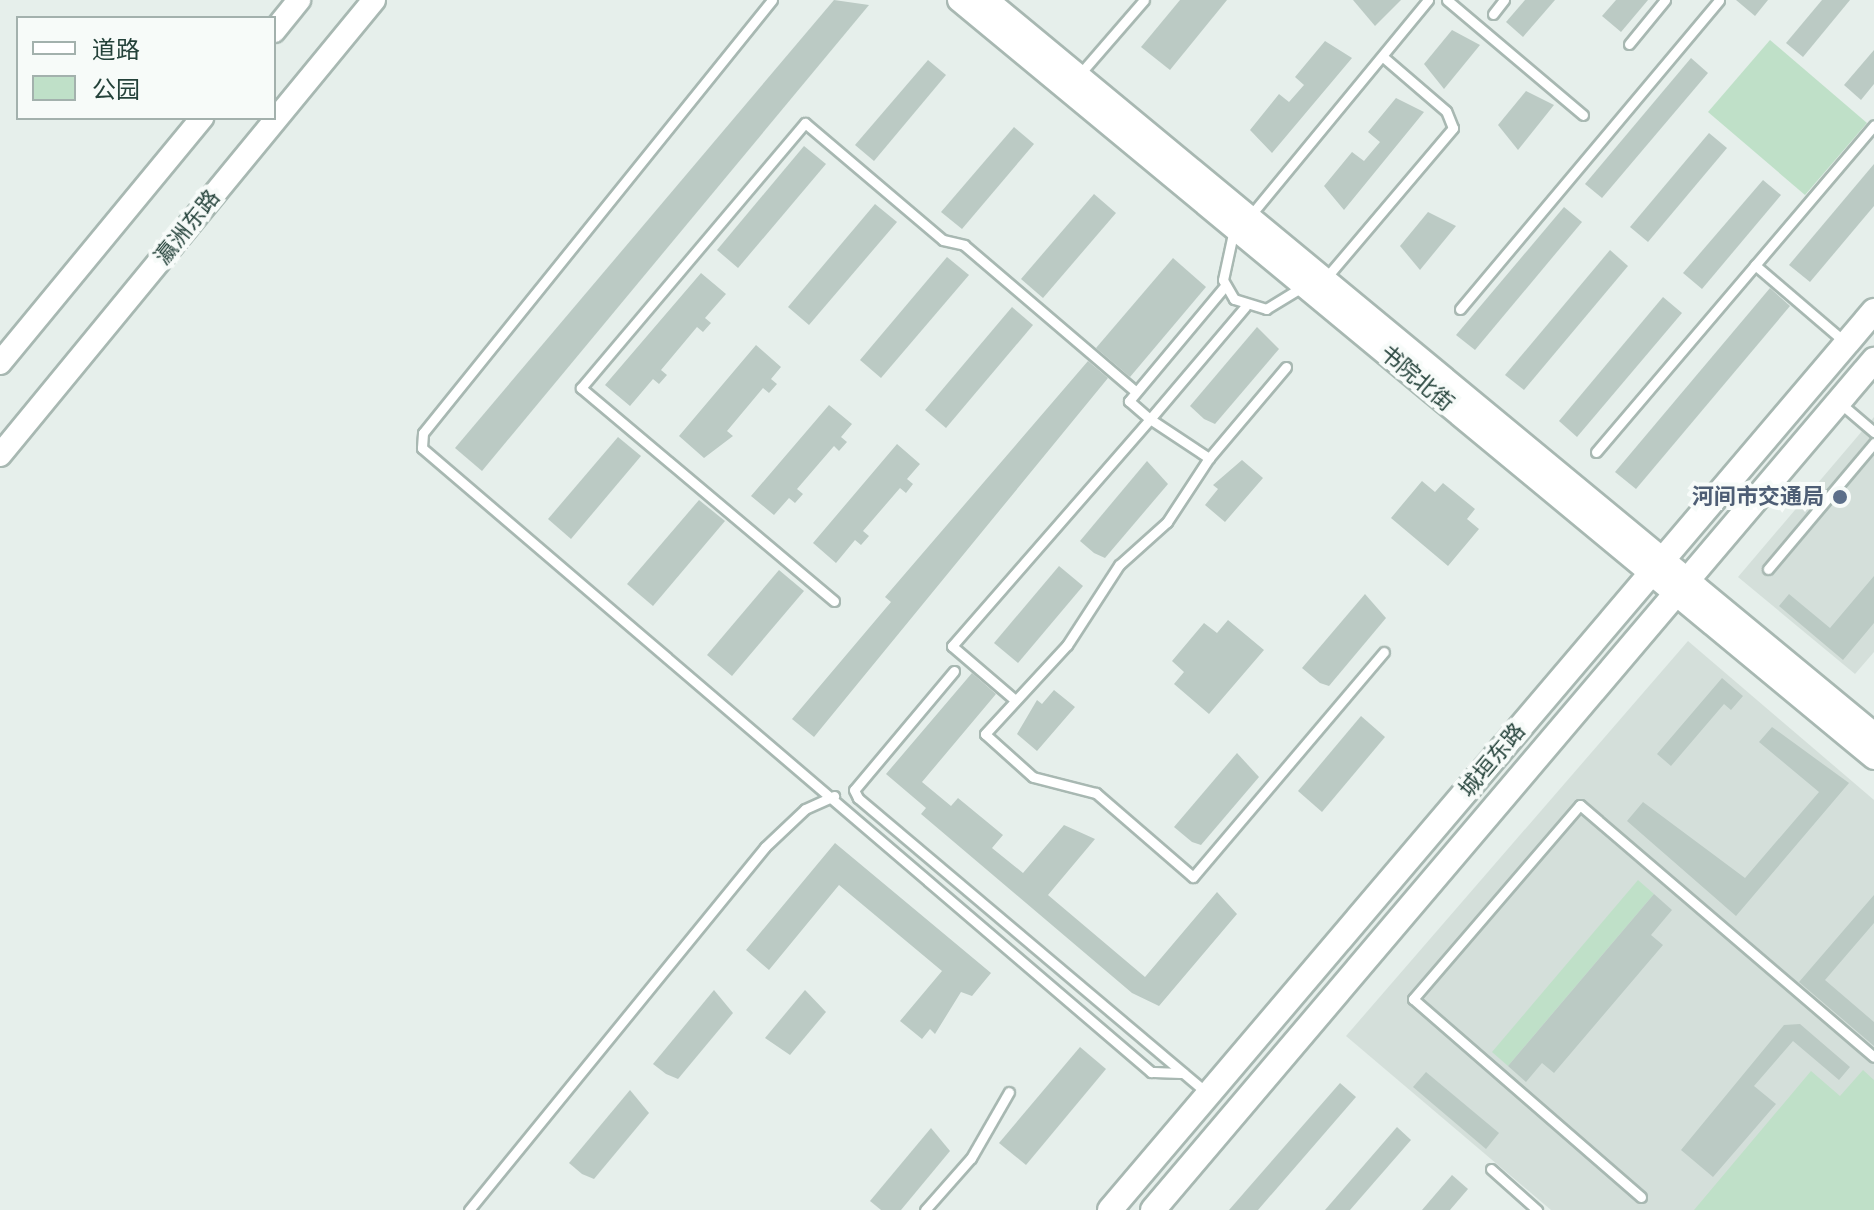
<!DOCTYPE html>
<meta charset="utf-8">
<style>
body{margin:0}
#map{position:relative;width:1874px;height:1210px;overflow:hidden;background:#e6efeb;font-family:"Titillium Web","Noto Sans SC",sans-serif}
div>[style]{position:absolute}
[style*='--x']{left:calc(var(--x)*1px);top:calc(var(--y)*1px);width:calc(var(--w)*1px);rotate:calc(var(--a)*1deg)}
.built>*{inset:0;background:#d4dfda}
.green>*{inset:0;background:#bfe0c8}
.building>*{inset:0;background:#bbcac4}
.roads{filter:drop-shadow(2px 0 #a8b8b2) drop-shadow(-2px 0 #a8b8b2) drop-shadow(0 2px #a8b8b2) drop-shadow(0 -2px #a8b8b2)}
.service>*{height:9px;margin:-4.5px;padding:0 4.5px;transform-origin:4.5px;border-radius:4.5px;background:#fff}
.tertiary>*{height:22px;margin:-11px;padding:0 11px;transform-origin:11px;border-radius:11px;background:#fff}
.secondary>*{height:24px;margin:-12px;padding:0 12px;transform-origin:12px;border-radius:12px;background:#fff}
.dots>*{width:22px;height:22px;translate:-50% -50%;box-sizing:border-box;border:4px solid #f7fbf9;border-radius:50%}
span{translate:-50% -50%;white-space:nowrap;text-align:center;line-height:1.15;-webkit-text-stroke:8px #f7fbf9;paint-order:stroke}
.street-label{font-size:22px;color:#24423a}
.service-label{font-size:22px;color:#4e5e75;font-weight:700}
.right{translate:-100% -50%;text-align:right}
.legend{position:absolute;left:16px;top:16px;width:260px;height:104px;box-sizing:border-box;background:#f7fbf9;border:2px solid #a3b1ad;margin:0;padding:10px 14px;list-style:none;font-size:24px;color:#24423a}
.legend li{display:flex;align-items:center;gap:16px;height:40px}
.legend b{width:40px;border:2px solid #a3b1ad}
</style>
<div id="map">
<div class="built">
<div style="clip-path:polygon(1874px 417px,1874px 652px,1855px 674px,1738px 577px)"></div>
<div style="clip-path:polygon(1688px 641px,1874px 800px,1874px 1210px,1551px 1210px,1346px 1036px)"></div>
</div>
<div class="green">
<div style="clip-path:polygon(1770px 40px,1867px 123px,1805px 195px,1708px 112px)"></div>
<div style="clip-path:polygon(1638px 880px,1654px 894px,1508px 1066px,1492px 1052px)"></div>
<div style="clip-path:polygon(1863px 1070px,1874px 1080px,1874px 1210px,1694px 1210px,1811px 1071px,1840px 1096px)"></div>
</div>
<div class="building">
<div style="clip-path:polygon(834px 0,869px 5px,482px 471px,455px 448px)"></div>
<div style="clip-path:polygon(1180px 0,1227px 0,1170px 70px,1141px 47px)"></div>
<div style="clip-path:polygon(1353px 0,1401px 0,1375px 26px)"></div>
<div style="clip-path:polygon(1525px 0,1555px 0,1523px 37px,1506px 22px)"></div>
<div style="clip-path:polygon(1616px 0,1648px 0,1621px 32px,1602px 16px)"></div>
<div style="clip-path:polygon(1736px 0,1768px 0,1755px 16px)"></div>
<div style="clip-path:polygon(1822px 0,1850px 0,1803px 57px,1786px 43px)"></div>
<div style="clip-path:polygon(1452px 30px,1480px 45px,1444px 89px,1424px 64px)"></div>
<div style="clip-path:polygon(1325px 41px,1352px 58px,1272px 153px,1250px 130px,1279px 94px,1289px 102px,1304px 85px,1295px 77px)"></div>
<div style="clip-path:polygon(1874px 50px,1874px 84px,1861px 100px,1844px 85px)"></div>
<div style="clip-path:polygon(1691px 58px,1708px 73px,1602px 198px,1585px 184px)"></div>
<div style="clip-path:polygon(928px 60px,946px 75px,874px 161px,855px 145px)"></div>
<div style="clip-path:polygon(1526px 91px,1554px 105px,1518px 150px,1498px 125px)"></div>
<div style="clip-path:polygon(1396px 98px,1424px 112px,1344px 210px,1324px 186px,1352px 152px,1364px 161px,1380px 142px,1368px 132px)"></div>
<div style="clip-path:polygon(1014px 127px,1034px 144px,962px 229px,941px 212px)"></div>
<div style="clip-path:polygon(1709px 133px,1727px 148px,1648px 242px,1630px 227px)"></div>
<div style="clip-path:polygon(804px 146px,826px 164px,738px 268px,717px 250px)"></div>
<div style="clip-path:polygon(1874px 164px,1874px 206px,1810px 282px,1789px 265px)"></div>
<div style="clip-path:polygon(1763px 180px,1781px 195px,1702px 289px,1683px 273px)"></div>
<div style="clip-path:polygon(1094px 194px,1116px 213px,1043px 298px,1021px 279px)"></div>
<div style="clip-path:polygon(875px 204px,897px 222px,809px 325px,788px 307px)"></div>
<div style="clip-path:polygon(1564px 207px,1582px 222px,1475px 350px,1456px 335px)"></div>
<div style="clip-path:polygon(1428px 212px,1456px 226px,1420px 270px,1400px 246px)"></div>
<div style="clip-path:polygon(1610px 250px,1628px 266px,1524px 390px,1505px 375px)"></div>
<div style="clip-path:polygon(947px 257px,969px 275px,881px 378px,860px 360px)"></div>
<div style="clip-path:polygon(1173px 258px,1206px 287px,1130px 377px,1096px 348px)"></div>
<div style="clip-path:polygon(701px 273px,726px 294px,705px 318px,711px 323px,703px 332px,697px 327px,661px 370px,667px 375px,659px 384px,653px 379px,630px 406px,605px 385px)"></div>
<div style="clip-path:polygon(1770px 288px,1790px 306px,1636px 489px,1615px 472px)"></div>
<div style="clip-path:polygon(1663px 297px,1682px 313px,1577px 437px,1559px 421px)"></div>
<div style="clip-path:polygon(1012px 307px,1033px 325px,946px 428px,925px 410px)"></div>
<div style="clip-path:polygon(1257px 327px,1279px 349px,1215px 424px,1204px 419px,1190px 406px)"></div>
<div style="clip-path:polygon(756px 345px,781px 367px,771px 379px,777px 384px,769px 393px,763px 388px,727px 431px,733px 436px,704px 458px,679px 436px)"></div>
<div style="clip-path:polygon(1088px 361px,1108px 378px,814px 737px,792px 719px,891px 602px,885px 597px)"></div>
<div style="clip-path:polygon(829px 405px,852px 424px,841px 437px,847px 442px,839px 451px,834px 446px,797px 489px,803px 494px,795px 503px,789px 498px,774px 515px,751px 496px)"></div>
<div style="clip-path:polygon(618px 437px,641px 456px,571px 539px,548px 519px)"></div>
<div style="clip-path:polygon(897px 444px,920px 464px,907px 479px,913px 484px,906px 493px,900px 488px,863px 531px,869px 536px,861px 545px,855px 540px,836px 563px,813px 543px)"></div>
<div style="clip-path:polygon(1242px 460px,1263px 478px,1225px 522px,1205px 505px,1218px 489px,1213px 485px)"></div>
<div style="clip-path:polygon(1147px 461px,1168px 484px,1105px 558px,1094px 553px,1080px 541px)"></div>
<div style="clip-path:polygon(1422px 481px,1435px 492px,1443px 483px,1475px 509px,1467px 519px,1479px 529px,1448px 566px,1391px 518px)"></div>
<div style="clip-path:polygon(699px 500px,725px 521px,653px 606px,627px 584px)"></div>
<div style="clip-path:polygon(1059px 566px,1083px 586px,1018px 663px,994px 643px)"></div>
<div style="clip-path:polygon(779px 570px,804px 591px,732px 676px,707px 655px)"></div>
<div style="clip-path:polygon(1874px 576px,1874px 623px,1843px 660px,1779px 606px,1789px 594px,1830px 628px)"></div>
<div style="clip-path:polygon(1365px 594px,1386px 618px,1329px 686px,1320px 683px,1302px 668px)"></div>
<div style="clip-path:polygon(1228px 620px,1264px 650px,1209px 714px,1174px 684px,1184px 672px,1172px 661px,1204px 623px,1217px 633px)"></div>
<div style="clip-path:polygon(972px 673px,996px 694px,922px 782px,951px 806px,958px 798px,1003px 835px,992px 848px,1023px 873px,1064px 825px,1095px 839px,1048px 895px,1145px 977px,1217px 892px,1237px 914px,1159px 1006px,1132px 993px,921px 814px,926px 808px,886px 774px)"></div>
<div style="clip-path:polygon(1722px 678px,1743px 696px,1731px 710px,1724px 704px,1671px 766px,1657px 754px)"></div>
<div style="clip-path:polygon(1054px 690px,1075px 707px,1037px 751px,1017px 734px,1037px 700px,1042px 704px)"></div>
<div style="clip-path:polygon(1361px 716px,1385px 737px,1322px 812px,1298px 791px)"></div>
<div style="clip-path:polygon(1772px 727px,1849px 783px,1736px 916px,1627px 821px,1643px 802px,1745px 878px,1819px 792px,1759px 742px)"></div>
<div style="clip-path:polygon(1237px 753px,1259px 777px,1201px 845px,1192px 842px,1174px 827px)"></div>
<div style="clip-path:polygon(835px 843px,991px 973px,972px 996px,961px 992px,935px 1034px,930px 1029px,922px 1039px,900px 1021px,942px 971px,839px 885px,769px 970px,746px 950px)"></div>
<div style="clip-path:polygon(1654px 894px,1672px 910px,1651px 935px,1663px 945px,1554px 1073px,1542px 1063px,1526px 1082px,1508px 1066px)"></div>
<div style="clip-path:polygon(1874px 895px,1874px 923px,1825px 980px,1874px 1022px,1874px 1046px,1799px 982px)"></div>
<div style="clip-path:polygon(714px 990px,733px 1013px,678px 1079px,666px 1074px,653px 1064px)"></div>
<div style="clip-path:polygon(805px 990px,826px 1012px,790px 1055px,765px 1038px)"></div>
<div style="clip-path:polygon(1800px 1024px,1850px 1067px,1839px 1080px,1793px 1041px,1754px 1086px,1776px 1104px,1713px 1177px,1681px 1150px,1784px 1025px)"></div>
<div style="clip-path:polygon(1080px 1047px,1106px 1069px,1026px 1165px,999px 1143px)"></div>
<div style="clip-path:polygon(1426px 1072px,1499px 1133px,1486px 1149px,1413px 1087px)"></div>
<div style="clip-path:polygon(1340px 1083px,1356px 1097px,1258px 1210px,1229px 1210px)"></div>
<div style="clip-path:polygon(630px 1090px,649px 1113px,594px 1179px,582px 1174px,569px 1163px)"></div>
<div style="clip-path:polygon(1397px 1127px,1411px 1140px,1350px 1210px,1325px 1210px)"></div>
<div style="clip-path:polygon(931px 1128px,950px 1151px,901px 1210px,881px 1210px,870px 1201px)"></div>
<div style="clip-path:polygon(1452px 1175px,1468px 1189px,1450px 1210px,1422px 1210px)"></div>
</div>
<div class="roads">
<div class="service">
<div style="--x:772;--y:0;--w:556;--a:128.87"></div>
<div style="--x:423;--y:433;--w:15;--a:94"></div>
<div style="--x:422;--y:448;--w:960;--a:40.56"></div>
<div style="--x:1151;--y:1072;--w:32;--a:2"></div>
<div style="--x:1447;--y:0;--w:178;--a:40.2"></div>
<div style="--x:1493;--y:14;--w:18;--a:-52"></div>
<div style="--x:1629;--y:44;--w:57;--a:-50.7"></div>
<div style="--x:1079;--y:75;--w:99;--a:-49.1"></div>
<div style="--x:1250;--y:216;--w:280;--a:-50.5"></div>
<div style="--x:1234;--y:229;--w:52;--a:102.2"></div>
<div style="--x:1223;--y:280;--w:22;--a:60"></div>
<div style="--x:1234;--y:299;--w:34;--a:17"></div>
<div style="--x:1266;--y:309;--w:42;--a:-31.4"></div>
<div style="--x:1755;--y:265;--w:120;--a:40.6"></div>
<div style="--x:1325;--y:279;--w:198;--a:-49.7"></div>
<div style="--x:1453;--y:128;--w:18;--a:-112"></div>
<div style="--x:1446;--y:111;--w:84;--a:-139.3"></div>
<div style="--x:1225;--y:286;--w:150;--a:129.9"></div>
<div style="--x:1129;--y:401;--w:28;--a:41"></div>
<div style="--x:1150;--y:419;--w:147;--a:-49.7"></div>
<div style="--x:1460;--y:309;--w:403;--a:-50"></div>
<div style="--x:1286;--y:367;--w:119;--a:130.2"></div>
<div style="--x:1209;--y:458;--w:77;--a:123.3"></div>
<div style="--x:1167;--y:522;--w:64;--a:138.1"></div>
<div style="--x:1119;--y:565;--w:95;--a:123"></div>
<div style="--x:1067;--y:645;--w:121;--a:132.7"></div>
<div style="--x:985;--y:734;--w:64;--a:41.9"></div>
<div style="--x:1033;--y:777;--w:65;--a:14.3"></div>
<div style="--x:1096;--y:793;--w:128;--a:40.9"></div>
<div style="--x:1193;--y:877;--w:295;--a:-49.7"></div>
<div style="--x:1840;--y:403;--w:45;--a:40.5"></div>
<div style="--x:1596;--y:452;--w:429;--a:-49.6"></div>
<div style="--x:1768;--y:569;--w:165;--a:-49.9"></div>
<div style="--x:834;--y:601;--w:331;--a:-139.9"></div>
<div style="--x:581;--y:388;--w:347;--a:-49.8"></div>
<div style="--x:805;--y:123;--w:181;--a:40.3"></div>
<div style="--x:943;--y:240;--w:22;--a:13"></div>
<div style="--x:964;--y:245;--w:226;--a:40.5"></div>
<div style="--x:954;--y:671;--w:155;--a:130"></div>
<div style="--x:854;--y:790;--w:9;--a:63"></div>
<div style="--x:858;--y:798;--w:456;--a:40.2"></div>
<div style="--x:1015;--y:700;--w:83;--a:-139.4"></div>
<div style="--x:952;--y:646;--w:301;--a:-48.9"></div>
<div style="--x:1150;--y:419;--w:71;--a:33.5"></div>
<div style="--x:1491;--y:1169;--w:62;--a:41.7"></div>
<div style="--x:1641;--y:1197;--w:302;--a:-139"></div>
<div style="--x:1413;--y:999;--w:256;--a:-49.3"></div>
<div style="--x:1580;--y:805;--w:387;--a:40.6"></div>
<div style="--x:469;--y:1210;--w:468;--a:-50.8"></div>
<div style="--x:765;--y:847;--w:55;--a:-43.5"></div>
<div style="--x:805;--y:809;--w:32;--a:-24"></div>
<div style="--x:925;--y:1210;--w:69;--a:-48.5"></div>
<div style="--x:971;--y:1158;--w:76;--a:-60.1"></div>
</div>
<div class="tertiary">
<div style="--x:959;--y:0;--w:1188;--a:39.64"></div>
<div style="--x:987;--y:0;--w:1151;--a:39.61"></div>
<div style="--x:274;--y:31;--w:40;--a:-51"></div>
<div style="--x:0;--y:363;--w:318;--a:-50.5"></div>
<div style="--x:0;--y:455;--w:589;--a:-50.58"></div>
</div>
<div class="secondary">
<div style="--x:1110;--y:1210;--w:1180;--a:-49.64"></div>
<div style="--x:1153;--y:1210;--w:1115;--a:-49.69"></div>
</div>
</div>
<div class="dots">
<div style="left:1840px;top:497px;background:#5c6f8a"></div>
</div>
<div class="street-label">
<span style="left:187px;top:227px;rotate:-51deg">瀛洲东路</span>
<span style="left:1417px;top:378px;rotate:40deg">书院北街</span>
<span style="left:1492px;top:760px;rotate:-50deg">城垣东路</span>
</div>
<div class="service-label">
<span class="right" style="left:1824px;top:497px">河间市交通局</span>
</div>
<ul class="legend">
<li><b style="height:10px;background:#fff"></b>道路</li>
<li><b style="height:22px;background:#bfe0c8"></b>公园</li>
</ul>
</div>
